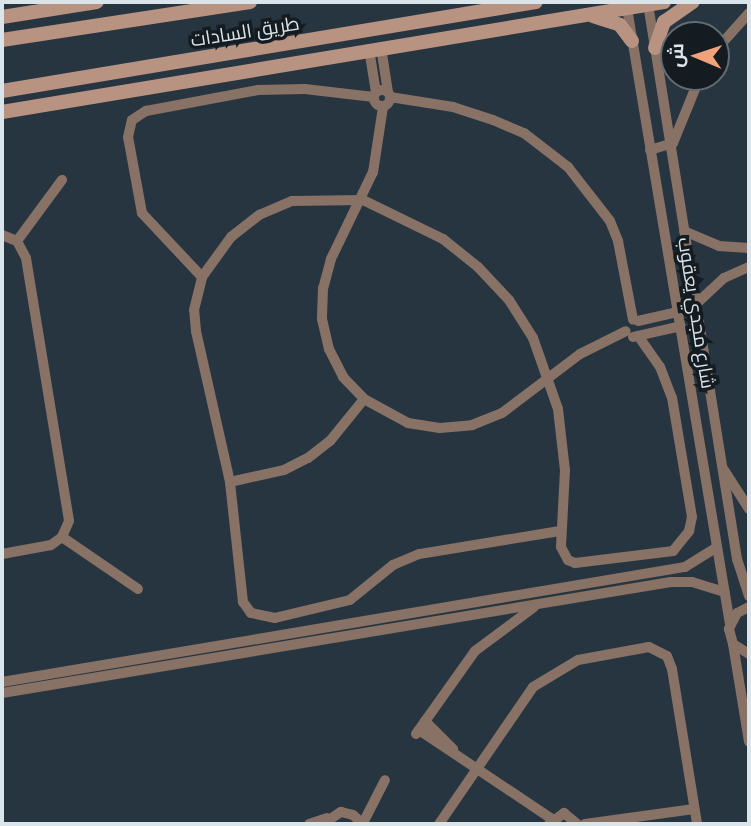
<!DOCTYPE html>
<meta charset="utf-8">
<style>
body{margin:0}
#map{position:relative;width:751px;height:826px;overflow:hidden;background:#273541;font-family:Mulish,Cairo,sans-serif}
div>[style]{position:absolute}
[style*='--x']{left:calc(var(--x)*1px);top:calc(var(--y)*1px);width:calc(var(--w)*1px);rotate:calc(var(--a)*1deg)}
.street>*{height:10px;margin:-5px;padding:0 5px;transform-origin:5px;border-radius:5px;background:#887165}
.street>.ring{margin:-5px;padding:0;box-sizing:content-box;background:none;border:10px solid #887165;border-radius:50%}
.secondary>*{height:14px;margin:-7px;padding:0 7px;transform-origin:7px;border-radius:7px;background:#b89381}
span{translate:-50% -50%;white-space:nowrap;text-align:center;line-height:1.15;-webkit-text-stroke:7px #151c21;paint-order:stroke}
.street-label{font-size:19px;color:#dae4eb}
.frame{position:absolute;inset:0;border:4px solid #dae4eb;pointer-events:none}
.north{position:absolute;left:660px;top:21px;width:70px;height:70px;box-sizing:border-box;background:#151c21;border:2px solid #646c72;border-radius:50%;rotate:272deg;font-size:19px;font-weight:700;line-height:28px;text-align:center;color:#dae4eb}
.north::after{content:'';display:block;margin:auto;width:24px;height:32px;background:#f0a27a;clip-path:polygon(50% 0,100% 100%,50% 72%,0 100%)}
</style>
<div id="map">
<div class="street">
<div style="--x:648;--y:4;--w:562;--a:80.89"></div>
<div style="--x:737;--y:559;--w:39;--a:72"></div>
<div style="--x:627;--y:8;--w:625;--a:80.51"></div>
<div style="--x:381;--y:47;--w:46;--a:81.2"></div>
<div style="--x:369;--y:49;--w:44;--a:80.8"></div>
<div style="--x:716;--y:50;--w:50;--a:-48.3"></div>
<div class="ring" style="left:374px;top:90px;width:6px;height:6px"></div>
<div style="--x:390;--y:97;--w:64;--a:9"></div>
<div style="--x:453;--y:107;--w:42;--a:18"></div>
<div style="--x:493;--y:120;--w:34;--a:23"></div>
<div style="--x:524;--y:133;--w:56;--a:37.7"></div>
<div style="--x:568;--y:167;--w:68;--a:52.1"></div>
<div style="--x:610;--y:221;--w:22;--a:68"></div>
<div style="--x:618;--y:241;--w:80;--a:79.2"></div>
<div style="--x:383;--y:107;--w:66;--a:98.7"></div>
<div style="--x:373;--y:172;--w:97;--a:115.8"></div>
<div style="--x:331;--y:259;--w:30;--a:105"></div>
<div style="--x:323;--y:288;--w:31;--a:92"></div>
<div style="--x:322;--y:319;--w:31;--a:77"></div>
<div style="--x:329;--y:349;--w:31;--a:63"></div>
<div style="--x:343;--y:377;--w:30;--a:46"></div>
<div style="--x:364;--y:399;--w:50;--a:28.6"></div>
<div style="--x:408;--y:423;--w:32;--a:9"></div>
<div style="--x:440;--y:428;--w:32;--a:-5"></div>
<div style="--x:472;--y:425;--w:32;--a:-22"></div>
<div style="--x:502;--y:413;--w:98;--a:-37.1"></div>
<div style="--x:580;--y:354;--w:51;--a:-26.6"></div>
<div style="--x:650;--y:150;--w:24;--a:-17"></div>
<div style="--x:673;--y:143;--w:71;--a:-67.8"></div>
<div style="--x:684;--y:231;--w:38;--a:23"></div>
<div style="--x:719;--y:246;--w:30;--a:4"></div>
<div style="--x:2;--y:235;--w:16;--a:22"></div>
<div style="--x:17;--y:241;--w:19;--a:62"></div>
<div style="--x:26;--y:258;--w:266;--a:80.7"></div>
<div style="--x:69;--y:521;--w:17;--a:114"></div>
<div style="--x:62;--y:537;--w:14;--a:144"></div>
<div style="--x:51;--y:545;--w:50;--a:169.6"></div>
<div style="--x:17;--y:241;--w:76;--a:-53.6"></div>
<div style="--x:202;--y:277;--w:88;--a:-133.2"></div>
<div style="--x:142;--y:213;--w:77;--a:-100.4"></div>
<div style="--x:128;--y:137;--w:17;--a:-77"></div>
<div style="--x:132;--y:120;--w:17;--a:-33"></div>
<div style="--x:146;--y:111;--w:114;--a:-10.6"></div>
<div style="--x:258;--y:90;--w:47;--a:-1.2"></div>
<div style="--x:305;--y:89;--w:69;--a:6.6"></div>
<div style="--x:696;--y:304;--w:38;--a:-43"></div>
<div style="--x:724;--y:278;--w:27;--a:-24"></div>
<div style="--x:638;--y:321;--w:41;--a:-12.7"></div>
<div style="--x:633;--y:337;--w:49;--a:-12.9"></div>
<div style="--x:724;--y:470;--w:46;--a:57.3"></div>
<div style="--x:230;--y:482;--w:55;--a:-12.5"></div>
<div style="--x:284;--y:470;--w:27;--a:-27"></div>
<div style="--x:308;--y:458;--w:28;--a:-38"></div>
<div style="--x:330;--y:441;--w:54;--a:-51"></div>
<div style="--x:560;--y:531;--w:143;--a:170.7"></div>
<div style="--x:419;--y:554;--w:28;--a:157"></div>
<div style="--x:393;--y:565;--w:55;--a:140.9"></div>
<div style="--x:350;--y:600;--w:77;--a:166.5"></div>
<div style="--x:275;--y:618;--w:25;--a:-168"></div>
<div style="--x:251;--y:613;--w:14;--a:-126"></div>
<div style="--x:243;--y:602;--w:121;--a:-96.2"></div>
<div style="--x:230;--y:482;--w:155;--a:-102.7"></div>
<div style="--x:196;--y:331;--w:21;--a:-95"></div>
<div style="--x:194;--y:310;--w:34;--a:-76"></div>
<div style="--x:202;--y:277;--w:49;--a:-54.1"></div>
<div style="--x:231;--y:237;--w:36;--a:-38"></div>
<div style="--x:259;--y:215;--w:36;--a:-23"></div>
<div style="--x:292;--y:201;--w:71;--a:-0.8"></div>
<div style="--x:363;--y:200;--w:89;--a:26"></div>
<div style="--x:443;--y:239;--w:45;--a:38.7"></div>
<div style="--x:478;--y:267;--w:45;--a:46.8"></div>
<div style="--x:509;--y:300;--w:45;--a:57.7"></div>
<div style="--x:533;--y:338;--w:75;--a:70.6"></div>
<div style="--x:558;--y:409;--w:61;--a:83.5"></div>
<div style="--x:565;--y:470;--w:77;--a:93"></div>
<div style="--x:561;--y:547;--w:15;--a:62"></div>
<div style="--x:568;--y:560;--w:8;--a:23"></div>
<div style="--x:575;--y:563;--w:99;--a:-7"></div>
<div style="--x:673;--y:551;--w:26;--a:-51"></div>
<div style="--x:689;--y:531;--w:14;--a:-78"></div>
<div style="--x:692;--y:517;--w:121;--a:-99.5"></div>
<div style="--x:672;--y:398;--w:33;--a:-111"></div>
<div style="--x:660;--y:367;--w:38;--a:-125"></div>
<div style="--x:62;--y:537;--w:92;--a:34.4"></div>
<div style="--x:749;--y:607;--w:13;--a:153"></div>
<div style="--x:737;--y:613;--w:18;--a:117"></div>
<div style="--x:729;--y:629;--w:16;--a:75"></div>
<div style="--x:733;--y:644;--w:19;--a:32"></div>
<div style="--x:733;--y:644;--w:99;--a:80.7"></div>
<div style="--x:2;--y:682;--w:693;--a:-9.56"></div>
<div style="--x:685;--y:567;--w:36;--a:-32"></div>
<div style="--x:2;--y:693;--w:678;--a:-9.42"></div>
<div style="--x:671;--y:582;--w:21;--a:0"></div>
<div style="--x:692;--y:582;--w:34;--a:17"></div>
<div style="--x:425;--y:721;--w:40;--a:45"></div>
<div style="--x:419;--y:730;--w:160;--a:33.8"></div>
<div style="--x:416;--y:734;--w:102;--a:-54.6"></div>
<div style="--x:475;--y:651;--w:74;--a:-36.7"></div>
<div style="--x:363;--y:823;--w:48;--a:-62.9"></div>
<div style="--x:309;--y:824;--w:19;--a:-18"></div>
<div style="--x:323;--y:824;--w:22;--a:-34"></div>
<div style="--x:341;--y:812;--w:12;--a:14"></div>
<div style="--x:353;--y:815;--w:13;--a:42"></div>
<div style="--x:439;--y:824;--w:166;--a:-55.5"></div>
<div style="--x:533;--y:687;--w:52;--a:-31"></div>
<div style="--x:578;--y:660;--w:72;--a:-10.4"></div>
<div style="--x:649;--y:647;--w:20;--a:27"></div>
<div style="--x:667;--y:656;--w:14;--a:69"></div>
<div style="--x:672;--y:669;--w:157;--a:80.8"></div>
<div style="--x:549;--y:824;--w:19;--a:-36"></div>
<div style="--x:564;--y:813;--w:17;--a:40"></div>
<div style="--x:585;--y:824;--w:110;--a:-7.8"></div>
</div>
<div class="secondary">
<div style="--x:593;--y:16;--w:28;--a:18"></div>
<div style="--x:620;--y:25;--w:20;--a:53"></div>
<div style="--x:2;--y:17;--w:96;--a:-9"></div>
<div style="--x:2;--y:40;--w:251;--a:-8.7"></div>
<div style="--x:655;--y:48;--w:28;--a:-71"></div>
<div style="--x:664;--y:22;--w:35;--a:-35"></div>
<div style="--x:2;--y:91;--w:541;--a:-9.46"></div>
<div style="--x:2;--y:112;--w:671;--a:-9.43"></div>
</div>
<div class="street-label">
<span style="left:245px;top:32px;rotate:-9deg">طريق السادات</span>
<span style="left:696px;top:313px;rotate:81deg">شارع مجدي يعقوب</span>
</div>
<div class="frame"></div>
<div class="north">ش</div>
</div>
